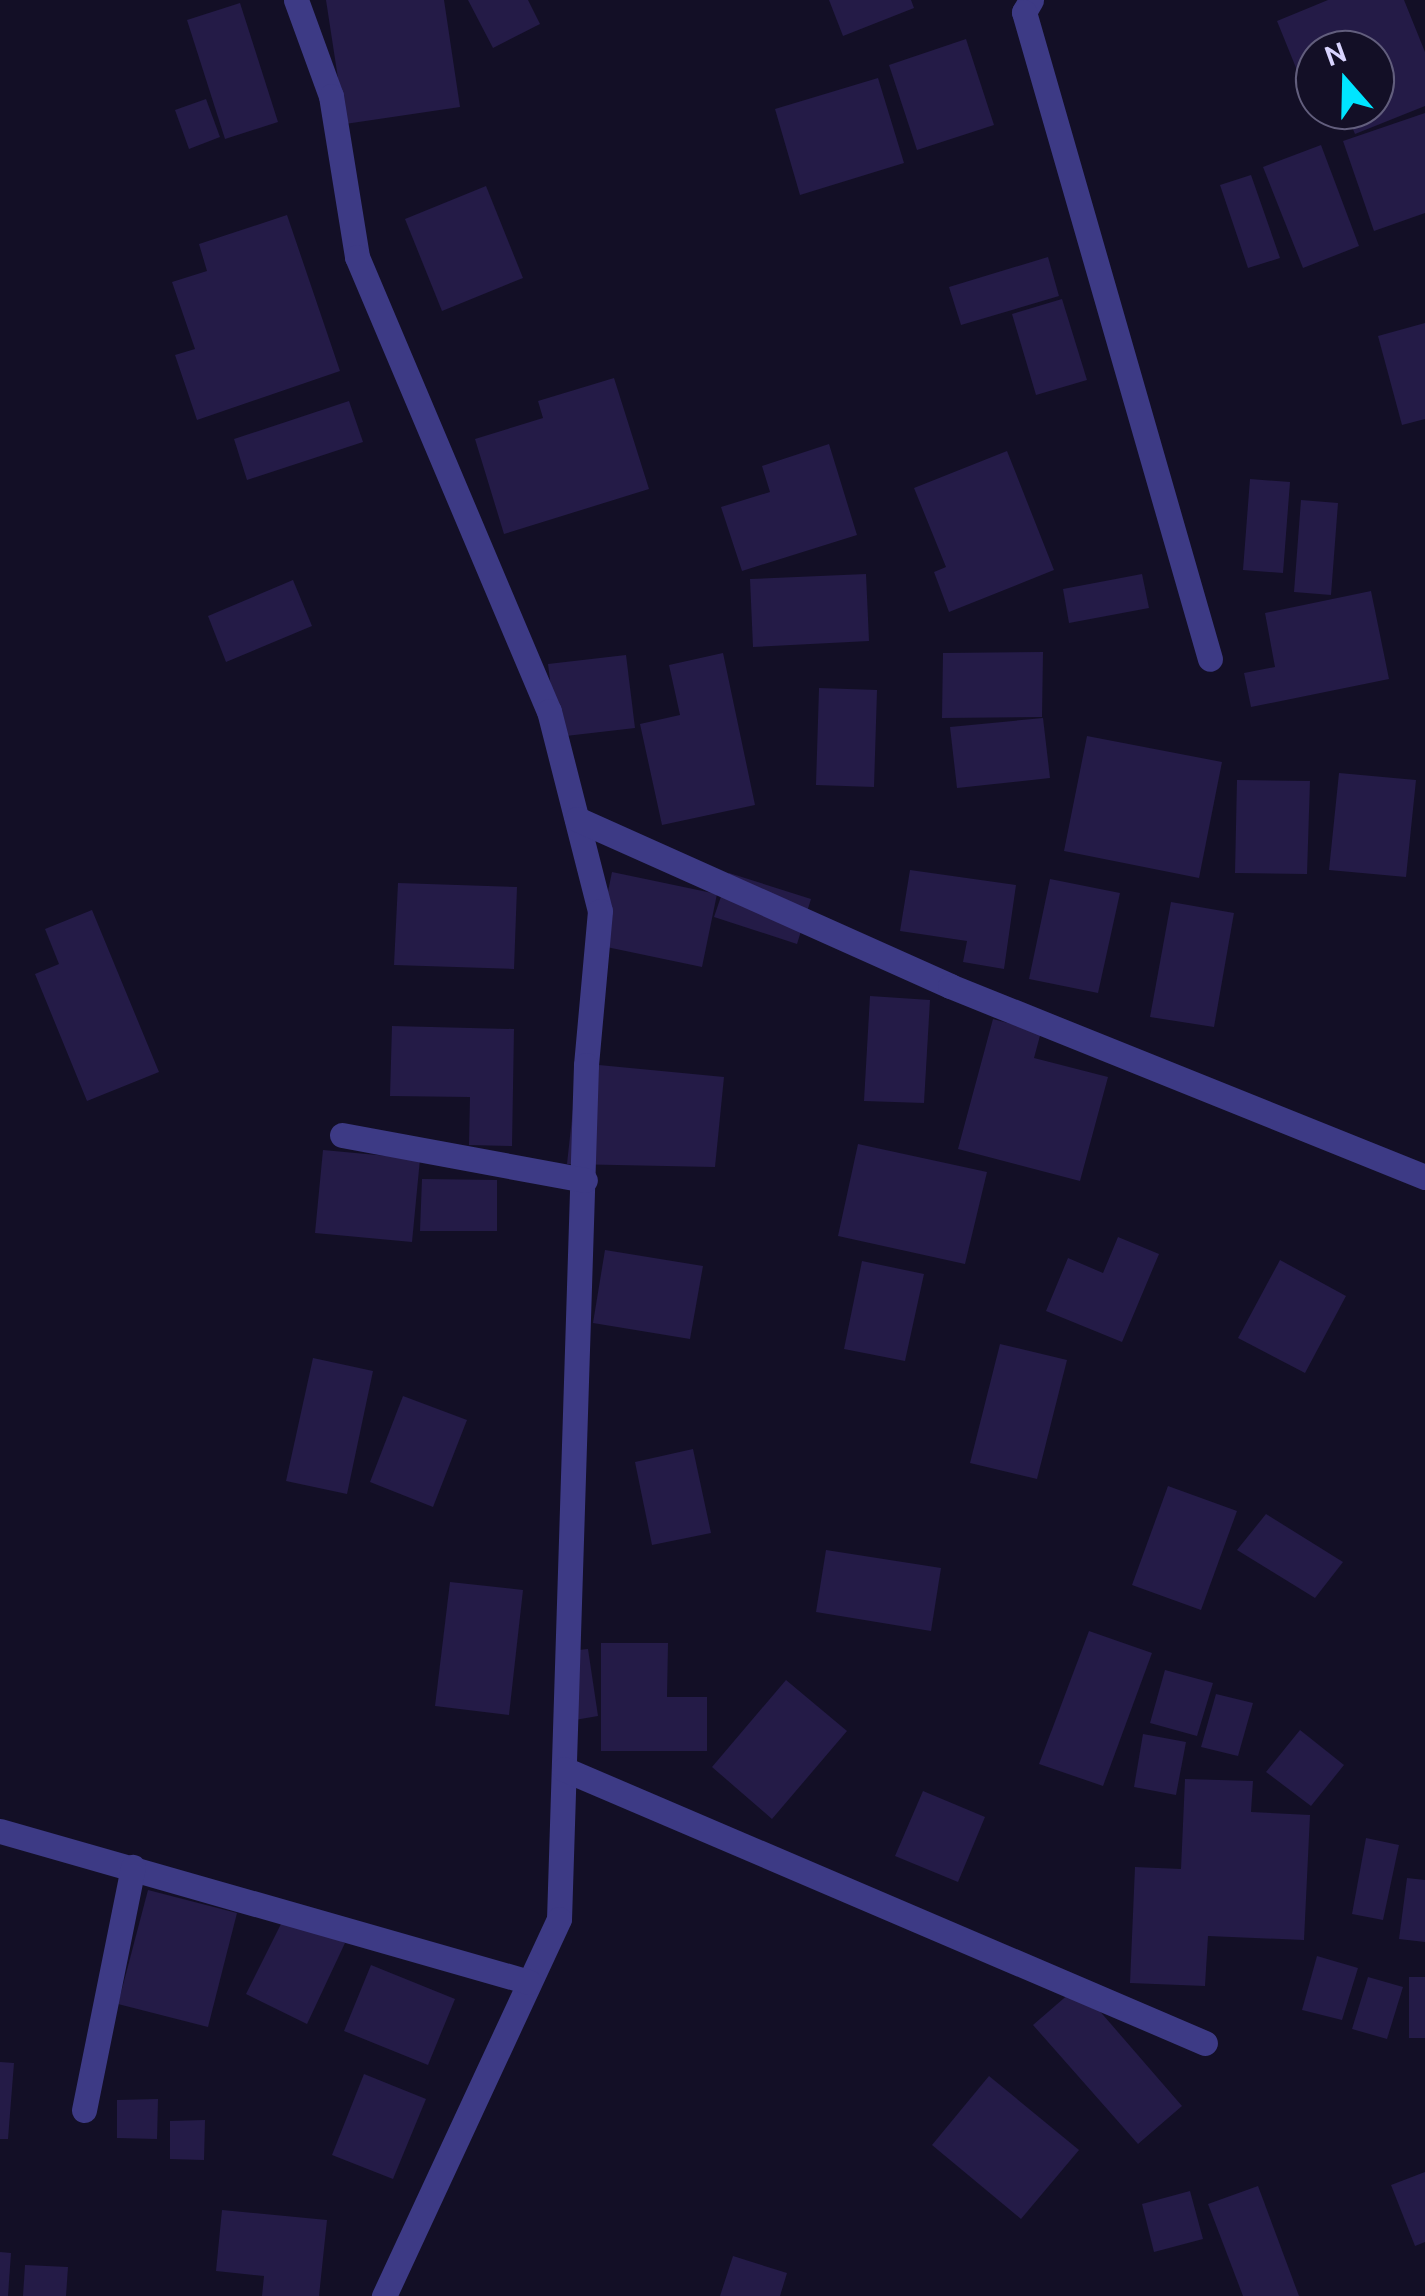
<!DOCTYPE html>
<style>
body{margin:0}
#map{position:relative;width:1425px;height:2296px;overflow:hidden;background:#130f26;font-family:Ubuntu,sans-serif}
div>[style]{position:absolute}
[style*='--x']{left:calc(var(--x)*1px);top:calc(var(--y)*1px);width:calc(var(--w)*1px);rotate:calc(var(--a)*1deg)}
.building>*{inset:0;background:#241b47}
.minor>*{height:25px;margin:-12.5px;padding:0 12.5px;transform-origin:12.5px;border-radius:12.5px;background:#3d3a85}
span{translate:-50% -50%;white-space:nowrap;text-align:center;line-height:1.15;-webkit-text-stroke:8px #130f26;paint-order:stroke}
.north{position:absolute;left:1295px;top:30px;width:100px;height:100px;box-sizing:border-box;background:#130f26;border:2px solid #625e7d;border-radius:50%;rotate:340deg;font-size:28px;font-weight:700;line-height:40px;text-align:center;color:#d9d4ff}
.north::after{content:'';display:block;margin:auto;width:35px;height:45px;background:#00e5ff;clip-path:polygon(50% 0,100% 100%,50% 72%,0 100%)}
</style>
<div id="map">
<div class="building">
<div style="clip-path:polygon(326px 0,444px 0,460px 107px,345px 124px)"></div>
<div style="clip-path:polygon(468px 0,528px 0,540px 24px,493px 48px)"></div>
<div style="clip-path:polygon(829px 0,911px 0,914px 8px,843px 36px)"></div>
<div style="clip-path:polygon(1328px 0,1404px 0,1425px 52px,1425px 106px,1355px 134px,1345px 110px,1375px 110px,1375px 50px,1315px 50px,1315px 81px,1303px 85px,1277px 21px)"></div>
<div style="clip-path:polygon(240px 3px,278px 122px,225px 139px,187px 20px)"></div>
<div style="clip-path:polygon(966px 39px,994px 125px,917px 150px,889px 65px)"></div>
<div style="clip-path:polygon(878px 78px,904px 163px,800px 195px,775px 109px)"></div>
<div style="clip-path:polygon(206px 99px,220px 137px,189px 149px,175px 110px)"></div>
<div style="clip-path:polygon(1425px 113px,1425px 213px,1374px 231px,1343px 141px)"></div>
<div style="clip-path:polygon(1321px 145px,1359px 246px,1303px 268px,1263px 167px)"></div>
<div style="clip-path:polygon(1251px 175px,1280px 258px,1248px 268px,1220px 185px)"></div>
<div style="clip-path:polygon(486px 186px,523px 278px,442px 311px,405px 219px)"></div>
<div style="clip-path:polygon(287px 215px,340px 371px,197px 420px,175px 355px,195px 349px,172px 282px,207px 271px,199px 244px)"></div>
<div style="clip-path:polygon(1048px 257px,1059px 296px,961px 325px,949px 287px)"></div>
<div style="clip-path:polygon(1062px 299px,1087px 380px,1036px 395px,1012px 314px)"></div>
<div style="clip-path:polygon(1425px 323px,1425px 419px,1402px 425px,1378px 336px)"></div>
<div style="clip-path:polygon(614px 378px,649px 489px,504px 534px,475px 439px,543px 418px,538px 401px)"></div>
<div style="clip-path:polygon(349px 401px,363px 442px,247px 480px,234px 439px)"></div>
<div style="clip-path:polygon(829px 444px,857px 535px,742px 571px,721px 507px,770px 492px,762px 466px)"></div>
<div style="clip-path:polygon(1007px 451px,1054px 570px,949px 612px,934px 572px,946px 567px,914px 488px)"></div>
<div style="clip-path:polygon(1250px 479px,1290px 482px,1283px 573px,1243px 570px)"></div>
<div style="clip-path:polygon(1301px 500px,1338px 503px,1331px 595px,1294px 592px)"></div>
<div style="clip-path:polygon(866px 574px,869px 641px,753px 647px,750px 579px)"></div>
<div style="clip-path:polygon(1142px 574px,1149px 608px,1069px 623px,1063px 589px)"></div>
<div style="clip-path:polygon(293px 580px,312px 626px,226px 662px,208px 616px)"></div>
<div style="clip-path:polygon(1371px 591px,1389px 679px,1251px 707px,1244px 673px,1275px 667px,1265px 613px)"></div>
<div style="clip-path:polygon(1043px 652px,1042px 717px,942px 718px,943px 653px)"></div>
<div style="clip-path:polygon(723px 653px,755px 805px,662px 825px,640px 724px,680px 715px,669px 665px)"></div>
<div style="clip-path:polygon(626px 655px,635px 728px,557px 737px,548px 664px)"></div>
<div style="clip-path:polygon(819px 688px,877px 690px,874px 787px,816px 785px)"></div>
<div style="clip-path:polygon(1043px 718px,1050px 778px,957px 788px,950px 727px)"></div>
<div style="clip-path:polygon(1087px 736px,1222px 762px,1199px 878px,1064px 851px)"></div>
<div style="clip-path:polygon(1339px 773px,1416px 780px,1406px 877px,1329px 870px)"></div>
<div style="clip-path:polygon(1237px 780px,1310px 781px,1307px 874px,1235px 873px)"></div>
<div style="clip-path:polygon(910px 870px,1016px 885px,1004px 969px,963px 962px,967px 941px,900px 931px)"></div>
<div style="clip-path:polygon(612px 872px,717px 894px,702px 967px,597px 945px)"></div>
<div style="clip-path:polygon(729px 873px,811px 899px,797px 944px,714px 917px)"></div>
<div style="clip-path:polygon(1050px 879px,1120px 893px,1098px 993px,1029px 979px)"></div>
<div style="clip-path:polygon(398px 883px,517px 887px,514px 969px,394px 965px)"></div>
<div style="clip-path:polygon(1171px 902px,1234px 913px,1214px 1027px,1150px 1017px)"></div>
<div style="clip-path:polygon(92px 910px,159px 1072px,87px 1101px,35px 974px,59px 964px,45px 929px)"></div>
<div style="clip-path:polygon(870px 996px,930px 1000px,924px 1103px,864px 1101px)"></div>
<div style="clip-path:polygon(993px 1019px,1041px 1032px,1034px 1058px,1108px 1077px,1080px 1181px,958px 1149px)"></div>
<div style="clip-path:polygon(392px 1026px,514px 1029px,512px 1146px,469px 1145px,470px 1097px,390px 1096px)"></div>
<div style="clip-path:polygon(578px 1063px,724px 1077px,715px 1167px,567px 1164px)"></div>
<div style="clip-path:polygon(858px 1144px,987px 1172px,965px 1264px,838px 1236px)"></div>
<div style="clip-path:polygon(323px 1150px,420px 1159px,412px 1242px,315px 1233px)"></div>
<div style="clip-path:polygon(422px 1179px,497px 1180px,497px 1231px,420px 1231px)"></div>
<div style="clip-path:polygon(1118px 1237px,1159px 1254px,1122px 1342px,1046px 1311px,1068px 1258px,1103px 1273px)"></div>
<div style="clip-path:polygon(605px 1250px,703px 1266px,690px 1339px,593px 1323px)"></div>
<div style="clip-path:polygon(1280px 1260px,1346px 1296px,1305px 1373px,1238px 1338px)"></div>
<div style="clip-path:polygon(862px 1261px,924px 1274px,905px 1361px,844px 1349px)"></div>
<div style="clip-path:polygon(1000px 1344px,1067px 1360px,1037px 1479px,970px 1463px)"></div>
<div style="clip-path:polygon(313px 1358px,373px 1371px,347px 1494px,286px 1481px)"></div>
<div style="clip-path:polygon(403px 1396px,467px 1420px,433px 1507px,370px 1482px)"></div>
<div style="clip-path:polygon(693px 1449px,711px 1533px,652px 1545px,635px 1462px)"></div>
<div style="clip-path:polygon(1168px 1486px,1237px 1511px,1201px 1610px,1132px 1585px)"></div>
<div style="clip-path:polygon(1266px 1514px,1343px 1562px,1315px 1598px,1237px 1550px)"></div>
<div style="clip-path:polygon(826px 1550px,941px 1568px,931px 1631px,816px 1612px)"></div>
<div style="clip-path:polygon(450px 1582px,523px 1590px,509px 1715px,435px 1706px)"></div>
<div style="clip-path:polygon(1089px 1631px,1152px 1653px,1103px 1786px,1039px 1764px)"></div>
<div style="clip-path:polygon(601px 1643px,668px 1643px,667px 1697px,707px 1697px,707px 1751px,601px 1751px)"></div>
<div style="clip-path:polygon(588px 1649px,598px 1716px,569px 1721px,560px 1652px)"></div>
<div style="clip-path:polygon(1165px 1670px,1213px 1683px,1197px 1736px,1150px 1723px)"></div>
<div style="clip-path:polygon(786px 1680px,847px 1731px,772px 1819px,712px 1767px)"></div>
<div style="clip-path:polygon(1216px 1694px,1253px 1703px,1238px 1756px,1201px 1747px)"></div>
<div style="clip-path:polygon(1300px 1730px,1344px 1765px,1311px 1806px,1266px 1772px)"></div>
<div style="clip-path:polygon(1143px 1734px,1186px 1742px,1176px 1795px,1134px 1787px)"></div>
<div style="clip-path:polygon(1185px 1779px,1253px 1781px,1251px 1812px,1310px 1815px,1304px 1940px,1208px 1936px,1205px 1986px,1130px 1983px,1135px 1867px,1181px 1869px)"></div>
<div style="clip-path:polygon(923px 1791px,985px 1817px,958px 1882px,895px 1856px)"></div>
<div style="clip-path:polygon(1366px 1838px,1399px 1845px,1383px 1920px,1352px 1914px)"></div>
<div style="clip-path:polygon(1407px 1878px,1425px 1880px,1425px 1942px,1399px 1939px)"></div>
<div style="clip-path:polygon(148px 1890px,237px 1913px,208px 2027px,118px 2004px)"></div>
<div style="clip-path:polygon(286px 1914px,345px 1943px,307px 2024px,246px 1994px)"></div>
<div style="clip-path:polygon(1317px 1956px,1358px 1968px,1342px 2020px,1302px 2010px)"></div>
<div style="clip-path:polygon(371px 1965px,455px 1999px,428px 2065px,344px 2031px)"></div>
<div style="clip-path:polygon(1368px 1977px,1403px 1987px,1387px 2039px,1352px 2029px)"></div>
<div style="clip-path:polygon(1409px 1977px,1425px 1977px,1425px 2038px,1409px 2038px)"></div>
<div style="clip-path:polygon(1078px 1986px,1182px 2106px,1138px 2144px,1033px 2025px)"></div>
<div style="clip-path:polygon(0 2062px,14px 2063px,8px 2139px,0 2139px)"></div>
<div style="clip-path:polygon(364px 2074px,426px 2099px,393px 2179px,332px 2155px)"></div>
<div style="clip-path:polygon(989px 2076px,1079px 2150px,1021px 2219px,932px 2145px)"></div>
<div style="clip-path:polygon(158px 2099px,157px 2139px,117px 2138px,117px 2100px)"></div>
<div style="clip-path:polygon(205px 2120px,204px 2160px,170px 2159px,170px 2121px)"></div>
<div style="clip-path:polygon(1425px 2172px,1425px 2242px,1415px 2246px,1391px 2185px)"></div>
<div style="clip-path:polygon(1258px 2186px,1299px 2296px,1243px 2296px,1208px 2204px)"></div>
<div style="clip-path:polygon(1190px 2191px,1203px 2239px,1154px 2252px,1142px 2204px)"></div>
<div style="clip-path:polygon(222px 2210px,327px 2220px,319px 2296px,262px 2296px,264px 2276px,216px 2271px)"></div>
<div style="clip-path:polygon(0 2252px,11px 2253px,8px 2296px,0 2296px)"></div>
<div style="clip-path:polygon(733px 2256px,787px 2273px,780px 2296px,720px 2296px)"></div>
<div style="clip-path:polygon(25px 2265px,68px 2267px,66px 2296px,23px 2296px)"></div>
</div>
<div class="minor">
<div style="--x:296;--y:0;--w:102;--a:70"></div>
<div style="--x:331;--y:96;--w:163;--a:80.8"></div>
<div style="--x:357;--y:257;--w:493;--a:67.1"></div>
<div style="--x:549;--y:711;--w:206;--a:75.7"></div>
<div style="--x:600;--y:911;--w:155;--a:95.2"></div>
<div style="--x:586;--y:1065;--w:854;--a:91.81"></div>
<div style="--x:559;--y:1919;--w:416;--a:114.9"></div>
<div style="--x:1031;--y:0;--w:14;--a:120"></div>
<div style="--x:1024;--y:12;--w:673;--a:73.96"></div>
<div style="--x:577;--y:819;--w:409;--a:24.1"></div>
<div style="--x:950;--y:986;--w:512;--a:21.91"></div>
<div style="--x:342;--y:1135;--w:247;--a:10.5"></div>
<div style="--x:564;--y:1769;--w:697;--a:23.14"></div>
<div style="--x:0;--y:1831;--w:550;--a:15.93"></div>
<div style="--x:84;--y:2110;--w:248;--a:-78.6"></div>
</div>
<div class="north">N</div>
</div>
